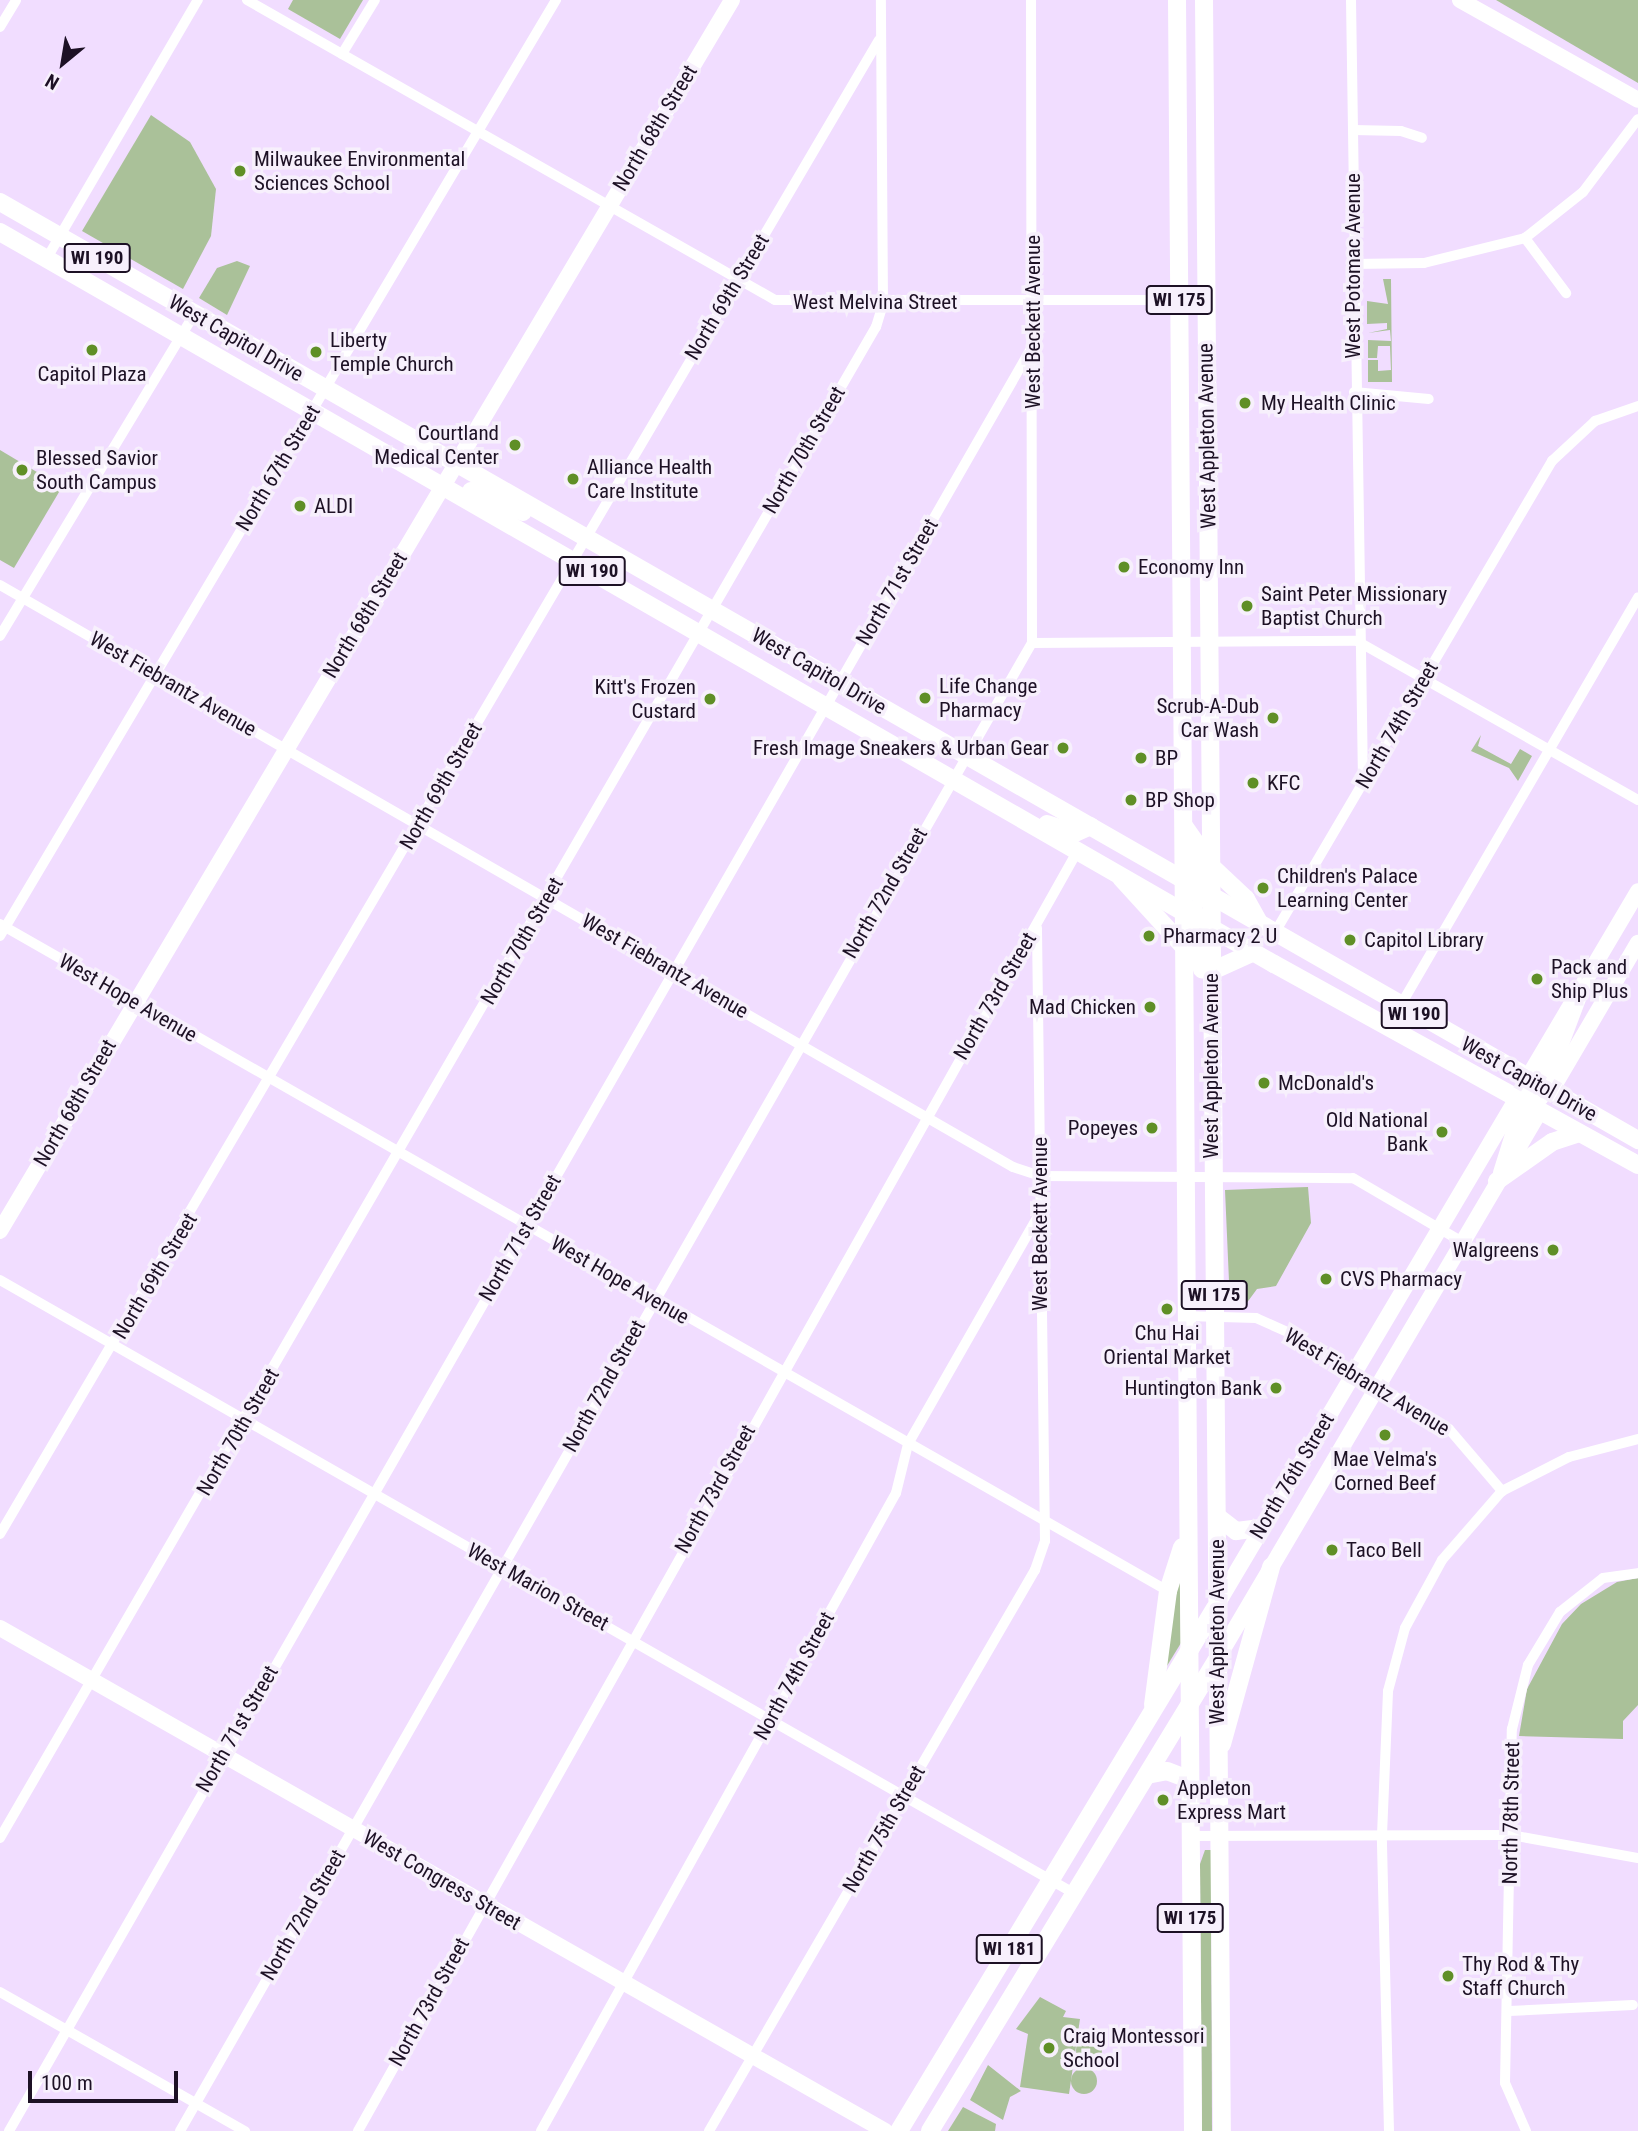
<!DOCTYPE html>
<style>
body{margin:0}
#map{position:relative;width:1638px;height:2131px;overflow:hidden;background:#f1ddff;font-family:"Roboto Condensed",sans-serif}
div>[style]{position:absolute}
[style*='--x']{left:calc(var(--x)*1px);top:calc(var(--y)*1px);width:calc(var(--w)*1px);rotate:calc(var(--a)*1deg)}
.green>*{inset:0;background:#aac199}
.round{border-radius:50%}
.street>*{height:10px;margin:-5px;padding:0 5px;transform-origin:5px;border-radius:5px;background:#fff}
.secondary>*{height:16px;margin:-8px;padding:0 8px;transform-origin:8px;border-radius:8px;background:#fff}
.primary>*{height:18px;margin:-9px;padding:0 9px;transform-origin:9px;border-radius:9px;background:#fff}
.dots>*{width:19px;height:19px;translate:-50% -50%;box-sizing:border-box;border:4px solid #f7f0fc;border-radius:50%}
span{translate:-50% -50%;white-space:nowrap;text-align:center;line-height:1.15;-webkit-text-stroke:7px #f7f0fc;paint-order:stroke}
.shield-label span{padding:2px 5px;background:#f7f0fc;border:2px solid;border-radius:5px;-webkit-text-stroke-width:0}
.shield-label{font-size:19px;color:#1d1125;font-weight:700}
.street-label{font-size:21px;color:#1d1125}
.poi-label{font-size:21px;color:#1d1125}
.left{translate:0 -50%;text-align:left}
.right{translate:-100% -50%;text-align:right}
.north{position:absolute;left:28px;top:28px;width:70px;height:70px;-webkit-text-stroke:5px #f7f0fc;paint-order:stroke;rotate:210deg;font-size:19px;font-weight:700;line-height:28px;text-align:center;color:#1d1125}
.north::after{content:'';display:block;margin:auto;width:24px;height:32px;background:#1d1125;clip-path:polygon(50% 0,100% 100%,50% 72%,0 100%)}
.scale{position:absolute;left:28px;top:2071px;width:150px;height:32px;box-sizing:border-box;border:4px solid #1d1125;border-top:0;padding-left:9px;font-size:21px;line-height:24px;white-space:nowrap;color:#1d1125;-webkit-text-stroke:5px #f7f0fc;paint-order:stroke}
</style>
<div id="map">
<div class="green">
<div style="clip-path:polygon(293px 0,363px 0,340px 39px,288px 9px)"></div>
<div style="clip-path:polygon(1496px 0,1638px 0,1638px 83px)"></div>
<div style="clip-path:polygon(151px 115px,190px 142px,216px 189px,211px 236px,183px 289px,82px 231px)"></div>
<div style="clip-path:polygon(237px 261px,250px 266px,227px 315px,199px 298px,217px 268px)"></div>
<div style="clip-path:polygon(1383px 279px,1391px 279px,1392px 382px,1368px 382px,1368px 360px,1378px 360px,1378px 371px,1391px 370px,1390px 346px,1378px 346px,1377px 358px,1368px 358px,1368px 340px,1391px 341px,1390px 330px,1368px 333px,1387px 329px,1387px 323px,1367px 324px,1367px 301px,1388px 304px)"></div>
<div style="clip-path:polygon(0 450px,62px 487px,14px 568px,0 560px)"></div>
<div style="clip-path:polygon(1481px 735px,1478px 746px,1511px 764px,1520px 749px,1532px 756px,1518px 781px,1509px 768px,1471px 751px)"></div>
<div style="clip-path:polygon(1308px 1187px,1311px 1223px,1276px 1286px,1257px 1289px,1246px 1304px,1230px 1304px,1225px 1190px)"></div>
<div style="clip-path:polygon(1180px 1572px,1181px 1643px,1162px 1674px)"></div>
<div style="clip-path:polygon(1638px 1578px,1638px 1705px,1623px 1721px,1623px 1739px,1519px 1736px,1527px 1689px,1562px 1624px,1581px 1604px,1617px 1582px)"></div>
<div style="clip-path:polygon(1205px 1850px,1211px 1850px,1212px 2131px,1202px 2131px,1200px 1864px)"></div>
<div style="clip-path:polygon(1040px 1997px,1066px 2011px,1063px 2017px,1080px 2019px,1069px 2094px,1020px 2087px,1028px 2034px,1016px 2029px)"></div>
<div class="round" style="left:1076px;top:2037px;width:26px;height:26px"></div>
<div style="clip-path:polygon(988px 2065px,1021px 2091px,1010px 2097px,1003px 2120px,970px 2100px)"></div>
<div class="round" style="left:1071px;top:2068px;width:26px;height:26px"></div>
<div style="clip-path:polygon(963px 2107px,996px 2124px,995px 2131px,948px 2131px)"></div>
</div>
<div class="street">
<div style="--x:247;--y:0;--w:607;--a:29.6"></div>
<div style="--x:775;--y:300;--w:430;--a:0"></div>
<div style="--x:1031;--y:0;--w:643;--a:89.91"></div>
<div style="--x:1351;--y:0;--w:783;--a:89.12"></div>
<div style="--x:0;--y:27;--w:31;--a:-59"></div>
<div style="--x:342;--y:54;--w:63;--a:-58.6"></div>
<div style="--x:1353;--y:130;--w:48;--a:1.2"></div>
<div style="--x:1401;--y:131;--w:22;--a:18"></div>
<div style="--x:1525;--y:238;--w:69;--a:53.3"></div>
<div style="--x:47;--y:258;--w:299;--a:-59.7"></div>
<div style="--x:1353;--y:264;--w:71;--a:-0.8"></div>
<div style="--x:1424;--y:263;--w:104;--a:-13.9"></div>
<div style="--x:1525;--y:238;--w:74;--a:-38.4"></div>
<div style="--x:1583;--y:192;--w:91;--a:-53"></div>
<div style="--x:1354;--y:392;--w:75;--a:5.3"></div>
<div style="--x:0;--y:585;--w:1168;--a:29.88"></div>
<div style="--x:1013;--y:1167;--w:28;--a:18"></div>
<div style="--x:1040;--y:1176;--w:313;--a:0.4"></div>
<div style="--x:1353;--y:1178;--w:125;--a:30.3"></div>
<div style="--x:0;--y:636;--w:376;--a:-58.9"></div>
<div style="--x:1032;--y:643;--w:325;--a:-0.4"></div>
<div style="--x:1357;--y:641;--w:323;--a:29.5"></div>
<div style="--x:0;--y:924;--w:1345;--a:29.73"></div>
<div style="--x:1274;--y:934;--w:549;--a:-59.56"></div>
<div style="--x:1552;--y:461;--w:59;--a:-42.9"></div>
<div style="--x:1595;--y:421;--w:46;--a:-19.2"></div>
<div style="--x:0;--y:936;--w:1089;--a:-59.29"></div>
<div style="--x:1388;--y:1027;--w:497;--a:-59.8"></div>
<div style="--x:0;--y:1280;--w:1238;--a:29.73"></div>
<div style="--x:1186;--y:1316;--w:70;--a:1.6"></div>
<div style="--x:1256;--y:1318;--w:35;--a:24"></div>
<div style="--x:1288;--y:1332;--w:188;--a:31.1"></div>
<div style="--x:1449;--y:1429;--w:82;--a:49.5"></div>
<div style="--x:1502;--y:1491;--w:75;--a:-26.9"></div>
<div style="--x:1569;--y:1457;--w:71;--a:-14.6"></div>
<div style="--x:0;--y:1534;--w:1733;--a:-59.53"></div>
<div style="--x:1189;--y:1836;--w:322;--a:-0.2"></div>
<div style="--x:1511;--y:1835;--w:129;--a:10.3"></div>
<div style="--x:0;--y:1838;--w:1747;--a:-59.9"></div>
<div style="--x:876;--y:327;--w:24;--a:-73"></div>
<div style="--x:883;--y:304;--w:304;--a:-90.4"></div>
<div style="--x:0;--y:1992;--w:282;--a:29.6"></div>
<div style="--x:1509;--y:2011;--w:124;--a:-2.8"></div>
<div style="--x:9;--y:2131;--w:2059;--a:-60.17"></div>
<div style="--x:180;--y:2131;--w:1715;--a:-60.21"></div>
<div style="--x:358;--y:2131;--w:1469;--a:-60.66"></div>
<div style="--x:541;--y:2131;--w:730;--a:-60.91"></div>
<div style="--x:896;--y:1493;--w:50;--a:-76.2"></div>
<div style="--x:908;--y:1444;--w:260;--a:-60.3"></div>
<div style="--x:709;--y:2131;--w:649;--a:-59.84"></div>
<div style="--x:1035;--y:1570;--w:31;--a:-71"></div>
<div style="--x:1045;--y:1541;--w:613;--a:-90.75"></div>
<div style="--x:1389;--y:2131;--w:296;--a:-91.4"></div>
<div style="--x:1382;--y:1835;--w:144;--a:-87.6"></div>
<div style="--x:1388;--y:1691;--w:65;--a:-74.9"></div>
<div style="--x:1405;--y:1628;--w:77;--a:-61.4"></div>
<div style="--x:1442;--y:1560;--w:91;--a:-49"></div>
<div style="--x:1526;--y:2131;--w:52;--a:-113.6"></div>
<div style="--x:1505;--y:2083;--w:354;--a:-88.9"></div>
<div style="--x:1512;--y:1729;--w:66;--a:-76"></div>
<div style="--x:1528;--y:1665;--w:62;--a:-58.9"></div>
<div style="--x:1560;--y:1612;--w:55;--a:-38.3"></div>
<div style="--x:1603;--y:1578;--w:35;--a:-8"></div>
</div>
<div class="secondary">
<div style="--x:1460;--y:0;--w:204;--a:29.3"></div>
<div style="--x:1527;--y:1079;--w:218;--a:-59.4"></div>
<div style="--x:1551;--y:1091;--w:172;--a:-59.6"></div>
<div style="--x:0;--y:1231;--w:1432;--a:-59.26"></div>
<div style="--x:1215;--y:1608;--w:593;--a:-59.37"></div>
<div style="--x:0;--y:1628;--w:1018;--a:29.61"></div>
<div style="--x:1216;--y:1661;--w:638;--a:-59.5"></div>
</div>
<div class="primary">
<div style="--x:1177;--y:0;--w:2131;--a:89.57"></div>
<div style="--x:1204;--y:0;--w:2131;--a:89.52"></div>
<div style="--x:0;--y:202;--w:1888;--a:29.8"></div>
<div style="--x:0;--y:232;--w:1469;--a:29.88"></div>
<div style="--x:1274;--y:964;--w:416;--a:28.9"></div>
<div style="--x:471;--y:491;--w:56;--a:22"></div>
<div style="--x:1047;--y:824;--w:29;--a:18"></div>
<div style="--x:1075;--y:833;--w:17;--a:-24"></div>
<div style="--x:1184;--y:826;--w:21;--a:55"></div>
<div style="--x:1196;--y:843;--w:56;--a:84.9"></div>
<div style="--x:1211;--y:866;--w:48;--a:43.3"></div>
<div style="--x:1246;--y:899;--w:29;--a:61"></div>
<div style="--x:1121;--y:878;--w:93;--a:47.6"></div>
<div style="--x:1194;--y:910;--w:60;--a:82.3"></div>
<div style="--x:1212;--y:971;--w:46;--a:-24.3"></div>
<div style="--x:1540;--y:1097;--w:111;--a:-69.4"></div>
<div style="--x:1502;--y:1173;--w:84;--a:-72.6"></div>
<div style="--x:1497;--y:1181;--w:67;--a:-35.3"></div>
<div style="--x:1552;--y:1142;--w:29;--a:-18"></div>
<div style="--x:1218;--y:1517;--w:23;--a:38"></div>
<div style="--x:1236;--y:1531;--w:26;--a:-7"></div>
<div style="--x:1153;--y:1705;--w:115;--a:-82.5"></div>
<div style="--x:1168;--y:1591;--w:46;--a:-72.3"></div>
<div style="--x:1222;--y:1744;--w:184;--a:-74.5"></div>
<div style="--x:1147;--y:1775;--w:20;--a:-11"></div>
<div style="--x:1167;--y:1771;--w:22;--a:21"></div>
<div style="--x:899;--y:2131;--w:611;--a:-58.86"></div>
<div style="--x:930;--y:2131;--w:550;--a:-58.68"></div>
</div>
<div class="dots">
<div style="left:240px;top:171px;background:#5f8f26"></div>
<div style="left:92px;top:350px;background:#5f8f26"></div>
<div style="left:316px;top:352px;background:#5f8f26"></div>
<div style="left:1245px;top:403px;background:#5f8f26"></div>
<div style="left:515px;top:445px;background:#5f8f26"></div>
<div style="left:22px;top:470px;background:#5f8f26"></div>
<div style="left:573px;top:479px;background:#5f8f26"></div>
<div style="left:300px;top:506px;background:#5f8f26"></div>
<div style="left:1124px;top:567px;background:#5f8f26"></div>
<div style="left:1247px;top:606px;background:#5f8f26"></div>
<div style="left:925px;top:698px;background:#5f8f26"></div>
<div style="left:710px;top:699px;background:#5f8f26"></div>
<div style="left:1273px;top:718px;background:#5f8f26"></div>
<div style="left:1063px;top:748px;background:#5f8f26"></div>
<div style="left:1141px;top:758px;background:#5f8f26"></div>
<div style="left:1253px;top:783px;background:#5f8f26"></div>
<div style="left:1131px;top:800px;background:#5f8f26"></div>
<div style="left:1263px;top:888px;background:#5f8f26"></div>
<div style="left:1149px;top:936px;background:#5f8f26"></div>
<div style="left:1350px;top:940px;background:#5f8f26"></div>
<div style="left:1537px;top:979px;background:#5f8f26"></div>
<div style="left:1150px;top:1007px;background:#5f8f26"></div>
<div style="left:1264px;top:1083px;background:#5f8f26"></div>
<div style="left:1152px;top:1128px;background:#5f8f26"></div>
<div style="left:1442px;top:1132px;background:#5f8f26"></div>
<div style="left:1553px;top:1250px;background:#5f8f26"></div>
<div style="left:1326px;top:1279px;background:#5f8f26"></div>
<div style="left:1167px;top:1309px;background:#5f8f26"></div>
<div style="left:1276px;top:1388px;background:#5f8f26"></div>
<div style="left:1385px;top:1435px;background:#5f8f26"></div>
<div style="left:1332px;top:1550px;background:#5f8f26"></div>
<div style="left:1163px;top:1800px;background:#5f8f26"></div>
<div style="left:1448px;top:1976px;background:#5f8f26"></div>
<div style="left:1049px;top:2048px;background:#5f8f26"></div>
</div>
<div class="shield-label">
<span style="left:97px;top:258px">WI 190</span>
<span style="left:1179px;top:300px">WI 175</span>
<span style="left:592px;top:571px">WI 190</span>
<span style="left:1414px;top:1014px">WI 190</span>
<span style="left:1214px;top:1295px">WI 175</span>
<span style="left:1190px;top:1918px">WI 175</span>
<span style="left:1009px;top:1949px">WI 181</span>
</div>
<div class="street-label">
<span style="left:655px;top:128px;rotate:-59deg">North 68th Street</span>
<span style="left:1353px;top:266px;rotate:-90deg">West Potomac Avenue</span>
<span style="left:727px;top:297px;rotate:-59deg">North 69th Street</span>
<span style="left:875px;top:302px">West Melvina Street</span>
<span style="left:1033px;top:322px;rotate:-90deg">West Beckett Avenue</span>
<span style="left:236px;top:338px;rotate:30deg">West Capitol Drive</span>
<span style="left:1207px;top:436px;rotate:-91deg">West Appleton Avenue</span>
<span style="left:804px;top:450px;rotate:-60deg">North 70th Street</span>
<span style="left:278px;top:468px;rotate:-59deg">North 67th Street</span>
<span style="left:897px;top:582px;rotate:-60deg">North 71st Street</span>
<span style="left:365px;top:615px;rotate:-59deg">North 68th Street</span>
<span style="left:819px;top:671px;rotate:30deg">West Capitol Drive</span>
<span style="left:173px;top:684px;rotate:30deg">West Fiebrantz Avenue</span>
<span style="left:1397px;top:725px;rotate:-60deg">North 74th Street</span>
<span style="left:441px;top:786px;rotate:-60deg">North 69th Street</span>
<span style="left:885px;top:893px;rotate:-60deg">North 72nd Street</span>
<span style="left:522px;top:941px;rotate:-60deg">North 70th Street</span>
<span style="left:665px;top:966px;rotate:30deg">West Fiebrantz Avenue</span>
<span style="left:995px;top:996px;rotate:-60deg">North 73rd Street</span>
<span style="left:128px;top:998px;rotate:30deg">West Hope Avenue</span>
<span style="left:1211px;top:1066px;rotate:-90deg">West Appleton Avenue</span>
<span style="left:1529px;top:1079px;rotate:29deg">West Capitol Drive</span>
<span style="left:75px;top:1103px;rotate:-60deg">North 68th Street</span>
<span style="left:1040px;top:1224px;rotate:-90deg">West Beckett Avenue</span>
<span style="left:520px;top:1238px;rotate:-60deg">North 71st Street</span>
<span style="left:155px;top:1276px;rotate:-59deg">North 69th Street</span>
<span style="left:620px;top:1280px;rotate:30deg">West Hope Avenue</span>
<span style="left:1367px;top:1382px;rotate:31deg">West Fiebrantz Avenue</span>
<span style="left:604px;top:1386px;rotate:-61deg">North 72nd Street</span>
<span style="left:238px;top:1432px;rotate:-60deg">North 70th Street</span>
<span style="left:1292px;top:1476px;rotate:-59deg">North 76th Street</span>
<span style="left:715px;top:1489px;rotate:-61deg">North 73rd Street</span>
<span style="left:538px;top:1587px;rotate:29deg">West Marion Street</span>
<span style="left:1217px;top:1632px;rotate:-90deg">West Appleton Avenue</span>
<span style="left:794px;top:1676px;rotate:-61deg">North 74th Street</span>
<span style="left:237px;top:1729px;rotate:-60deg">North 71st Street</span>
<span style="left:1511px;top:1813px;rotate:-89deg">North 78th Street</span>
<span style="left:884px;top:1829px;rotate:-60deg">North 75th Street</span>
<span style="left:442px;top:1880px;rotate:30deg">West Congress Street</span>
<span style="left:303px;top:1915px;rotate:-60deg">North 72nd Street</span>
<span style="left:429px;top:2002px;rotate:-61deg">North 73rd Street</span>
</div>
<div class="poi-label">
<span class="left" style="left:254px;top:171px">Milwaukee Environmental<br>Sciences School</span>
<span class="left" style="left:330px;top:352px">Liberty<br>Temple Church</span>
<span style="left:92px;top:374px">Capitol Plaza</span>
<span class="left" style="left:1261px;top:403px">My Health Clinic</span>
<span class="right" style="left:499px;top:445px">Courtland<br>Medical Center</span>
<span class="left" style="left:36px;top:470px">Blessed Savior<br>South Campus</span>
<span class="left" style="left:587px;top:479px">Alliance Health<br>Care Institute</span>
<span class="left" style="left:314px;top:506px">ALDI</span>
<span class="left" style="left:1138px;top:567px">Economy Inn</span>
<span class="left" style="left:1261px;top:606px">Saint Peter Missionary<br>Baptist Church</span>
<span class="left" style="left:939px;top:698px">Life Change<br>Pharmacy</span>
<span class="right" style="left:696px;top:699px">Kitt's Frozen<br>Custard</span>
<span class="right" style="left:1259px;top:718px">Scrub-A-Dub<br>Car Wash</span>
<span class="right" style="left:1049px;top:748px">Fresh Image Sneakers &amp; Urban Gear</span>
<span class="left" style="left:1155px;top:758px">BP</span>
<span class="left" style="left:1267px;top:783px">KFC</span>
<span class="left" style="left:1145px;top:800px">BP Shop</span>
<span class="left" style="left:1277px;top:888px">Children's Palace<br>Learning Center</span>
<span class="left" style="left:1163px;top:936px">Pharmacy 2 U</span>
<span class="left" style="left:1364px;top:940px">Capitol Library</span>
<span class="left" style="left:1551px;top:979px">Pack and<br>Ship Plus</span>
<span class="right" style="left:1136px;top:1007px">Mad Chicken</span>
<span class="left" style="left:1278px;top:1083px">McDonald's</span>
<span class="right" style="left:1428px;top:1132px">Old National<br>Bank</span>
<span class="right" style="left:1138px;top:1128px">Popeyes</span>
<span class="right" style="left:1539px;top:1250px">Walgreens</span>
<span class="left" style="left:1340px;top:1279px">CVS Pharmacy</span>
<span style="left:1167px;top:1345px">Chu Hai<br>Oriental Market</span>
<span class="right" style="left:1262px;top:1388px">Huntington Bank</span>
<span style="left:1385px;top:1471px">Mae Velma's<br>Corned Beef</span>
<span class="left" style="left:1346px;top:1550px">Taco Bell</span>
<span class="left" style="left:1177px;top:1800px">Appleton<br>Express Mart</span>
<span class="left" style="left:1462px;top:1976px">Thy Rod &amp; Thy<br>Staff Church</span>
<span class="left" style="left:1063px;top:2048px">Craig Montessori<br>School</span>
</div>
<div class="north">N</div>
<div class="scale">100 m</div>
</div>
